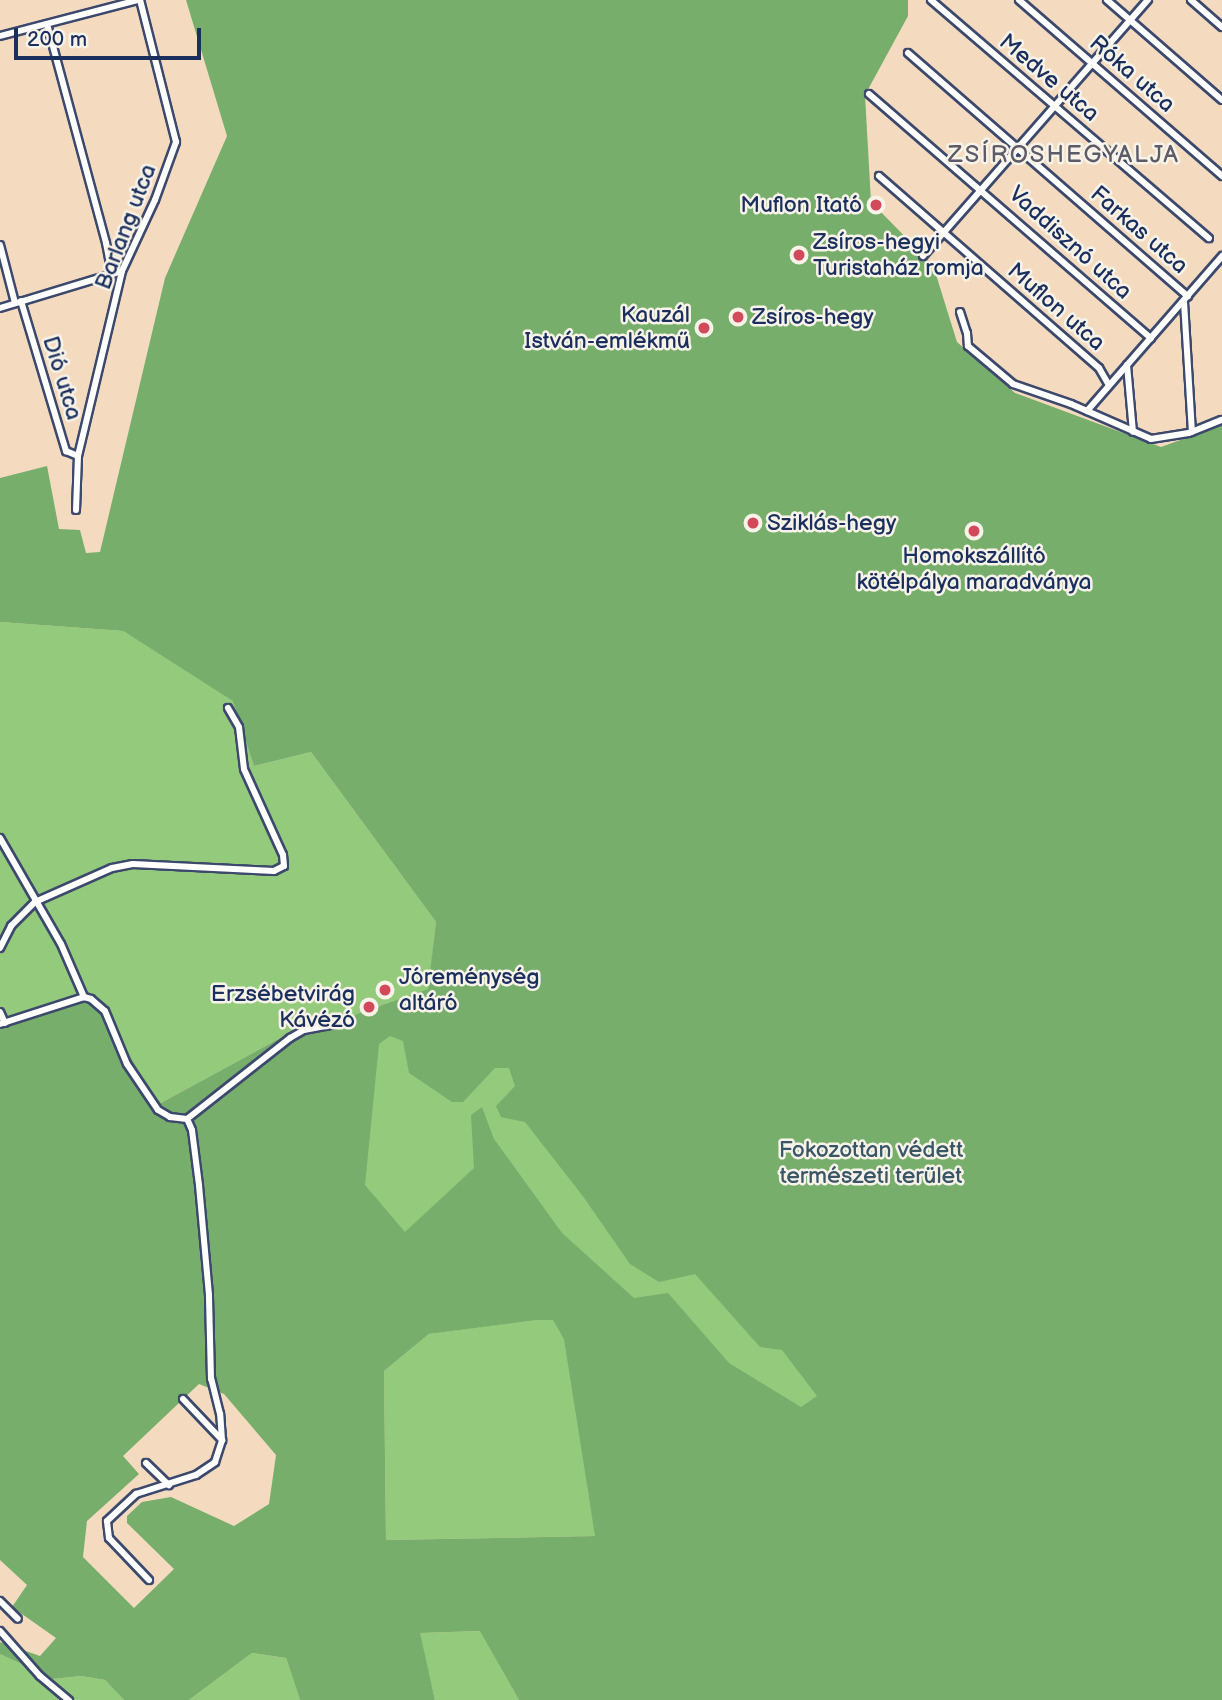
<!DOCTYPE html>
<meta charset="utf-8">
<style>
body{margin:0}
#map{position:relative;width:1222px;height:1700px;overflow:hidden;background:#f4dbbf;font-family:"Balsamiq Sans",sans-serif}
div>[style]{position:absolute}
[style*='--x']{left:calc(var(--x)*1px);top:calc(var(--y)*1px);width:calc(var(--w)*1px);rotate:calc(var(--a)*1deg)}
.green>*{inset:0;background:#94ca7c}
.forest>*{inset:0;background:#77ae6c}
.roads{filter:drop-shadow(2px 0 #3c496d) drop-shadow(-2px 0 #3c496d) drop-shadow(0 2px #3c496d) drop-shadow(0 -2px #3c496d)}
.street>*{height:6px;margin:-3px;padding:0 3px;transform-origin:3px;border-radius:3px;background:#fff}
.dots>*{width:19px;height:19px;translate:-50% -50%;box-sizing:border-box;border:4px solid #f7f3e8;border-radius:50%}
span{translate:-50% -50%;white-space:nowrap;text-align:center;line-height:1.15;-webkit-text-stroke:5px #f7f3e8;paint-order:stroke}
.street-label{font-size:23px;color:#1b2f5e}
.poi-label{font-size:23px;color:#1b2f5e}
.right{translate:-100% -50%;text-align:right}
.left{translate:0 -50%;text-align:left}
.park-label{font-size:23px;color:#395666}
.neighbourhood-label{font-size:24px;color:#5d5b67;letter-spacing:2px}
.scale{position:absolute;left:14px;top:28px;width:187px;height:32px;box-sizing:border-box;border:4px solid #1b2f5e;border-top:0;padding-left:9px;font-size:21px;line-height:24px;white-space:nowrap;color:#1b2f5e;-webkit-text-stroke:5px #f7f3e8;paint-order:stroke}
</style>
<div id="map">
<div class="green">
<div style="clip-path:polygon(0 622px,123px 631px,234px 701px,254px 766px,311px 752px,436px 922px,430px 978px,1222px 1700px,623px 1588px,587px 1485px,596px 1536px,386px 1540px,384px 1371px,429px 1334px,532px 1320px,308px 1290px,297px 1029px,157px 1105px,77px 995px,0 1020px)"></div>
<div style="clip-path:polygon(481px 1631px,519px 1700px,435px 1700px,419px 1633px)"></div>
<div style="clip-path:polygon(252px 1653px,286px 1658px,300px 1700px,189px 1700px)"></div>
<div style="clip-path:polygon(0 1654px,53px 1679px,81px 1676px,105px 1680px,124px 1700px,0 1700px)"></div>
</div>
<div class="forest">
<div style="clip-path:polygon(evenodd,186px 0,908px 0,908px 16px,865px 95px,871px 202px,933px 265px,957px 342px,1015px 393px,1161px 447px,1222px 425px,1222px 1700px,519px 1700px,480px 1631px,420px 1633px,435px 1700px,300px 1700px,286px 1658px,252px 1653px,189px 1700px,124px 1700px,105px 1680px,81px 1676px,53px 1679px,0 1654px,0 1642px,40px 1656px,56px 1638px,12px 1607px,27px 1585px,0 1560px,0 1020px,77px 995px,101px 1003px,157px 1105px,297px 1029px,352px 1016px,428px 989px,436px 922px,311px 752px,254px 766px,233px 701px,123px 631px,0 622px,0 478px,47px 466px,59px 529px,80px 530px,86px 553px,100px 552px,165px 278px,227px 136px,186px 0,390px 1036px,403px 1041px,409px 1073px,452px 1102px,463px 1102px,495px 1068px,509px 1068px,515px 1086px,496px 1106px,501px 1117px,525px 1122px,582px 1195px,630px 1264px,659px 1282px,695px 1274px,760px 1347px,782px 1350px,817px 1396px,801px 1407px,729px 1363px,668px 1293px,634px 1298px,562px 1233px,494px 1139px,482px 1107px,471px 1115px,474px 1168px,405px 1232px,365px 1185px,379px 1044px,390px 1036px,186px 0,536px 1320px,553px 1320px,564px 1339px,595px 1536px,386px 1540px,384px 1371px,429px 1334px,536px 1320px,186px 0,199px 1384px,224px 1394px,276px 1455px,269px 1504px,234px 1526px,171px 1497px,142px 1502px,127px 1516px,127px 1523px,174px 1569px,134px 1608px,83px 1557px,87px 1521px,139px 1474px,123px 1456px,199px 1384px)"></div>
</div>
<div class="roads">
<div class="street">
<div style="--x:931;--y:0;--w:366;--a:40.6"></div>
<div style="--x:1019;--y:0;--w:269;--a:40.9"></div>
<div style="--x:1107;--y:0;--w:152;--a:41"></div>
<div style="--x:1191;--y:0;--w:41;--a:41.1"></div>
<div style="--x:47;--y:24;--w:227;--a:74.9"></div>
<div style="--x:106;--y:243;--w:32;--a:79"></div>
<div style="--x:0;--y:36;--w:143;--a:-14.6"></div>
<div style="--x:908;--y:53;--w:371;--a:41"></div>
<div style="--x:869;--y:94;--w:373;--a:40.9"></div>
<div style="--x:879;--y:176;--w:292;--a:41.1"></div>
<div style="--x:1099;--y:368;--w:20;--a:60"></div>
<div style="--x:0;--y:245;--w:60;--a:75.5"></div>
<div style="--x:923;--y:256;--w:341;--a:-48.7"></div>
<div style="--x:21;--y:301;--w:157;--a:73.3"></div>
<div style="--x:66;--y:451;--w:13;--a:23"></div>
<div style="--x:1184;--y:302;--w:130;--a:86.5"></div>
<div style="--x:0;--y:308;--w:127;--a:-16.9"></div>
<div style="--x:960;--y:312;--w:22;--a:72"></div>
<div style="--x:967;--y:333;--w:13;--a:86"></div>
<div style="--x:968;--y:346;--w:59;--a:40.2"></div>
<div style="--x:1013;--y:384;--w:61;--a:19"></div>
<div style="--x:1071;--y:404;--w:87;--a:23.6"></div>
<div style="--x:1151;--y:439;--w:38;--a:-9"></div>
<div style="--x:1189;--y:433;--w:35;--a:-22"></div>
<div style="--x:1127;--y:365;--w:67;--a:84.9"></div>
<div style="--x:1087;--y:411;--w:206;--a:-48.9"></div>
<div style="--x:76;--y:510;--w:54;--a:-87.9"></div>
<div style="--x:78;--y:456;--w:190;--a:-76.6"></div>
<div style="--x:122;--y:271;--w:78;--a:-65.1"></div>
<div style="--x:155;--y:200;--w:62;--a:-70.1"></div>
<div style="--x:176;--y:142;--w:146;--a:-104.2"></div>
<div style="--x:0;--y:838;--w:122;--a:60.1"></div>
<div style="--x:61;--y:944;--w:58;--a:66.5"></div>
<div style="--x:0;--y:948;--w:25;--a:-63"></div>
<div style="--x:11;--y:926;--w:34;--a:-45"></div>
<div style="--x:35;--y:902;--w:84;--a:-23.8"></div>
<div style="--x:112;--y:868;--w:21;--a:-11"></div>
<div style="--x:133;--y:864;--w:141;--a:2.8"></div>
<div style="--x:274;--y:871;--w:11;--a:-27"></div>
<div style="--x:284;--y:866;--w:11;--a:-95"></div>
<div style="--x:283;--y:855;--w:94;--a:-114.4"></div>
<div style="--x:244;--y:769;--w:42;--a:-96.8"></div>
<div style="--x:239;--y:727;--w:22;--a:-120"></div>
<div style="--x:0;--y:1012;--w:12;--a:66"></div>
<div style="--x:0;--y:1024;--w:88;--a:-17.8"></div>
<div style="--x:84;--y:997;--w:7;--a:16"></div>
<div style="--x:91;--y:999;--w:18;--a:41"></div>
<div style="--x:105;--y:1011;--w:57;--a:67.5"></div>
<div style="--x:127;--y:1064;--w:55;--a:56"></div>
<div style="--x:158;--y:1110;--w:14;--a:30"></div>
<div style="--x:170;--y:1117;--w:17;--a:7"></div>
<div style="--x:187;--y:1119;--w:131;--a:-38.2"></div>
<div style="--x:290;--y:1038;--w:16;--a:-30"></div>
<div style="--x:304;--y:1030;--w:48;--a:-10.8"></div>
<div style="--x:183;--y:1399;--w:57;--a:46.4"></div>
<div style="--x:146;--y:1463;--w:32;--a:44"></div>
<div style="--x:149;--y:1580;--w:58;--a:-133.6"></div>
<div style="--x:109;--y:1538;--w:17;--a:-97"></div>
<div style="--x:107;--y:1521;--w:40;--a:-43"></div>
<div style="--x:136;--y:1494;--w:63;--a:-17.6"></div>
<div style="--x:196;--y:1475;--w:23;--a:-34"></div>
<div style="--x:215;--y:1462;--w:23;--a:-72"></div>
<div style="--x:222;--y:1440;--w:26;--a:-94"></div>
<div style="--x:220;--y:1414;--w:36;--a:-104"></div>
<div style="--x:211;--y:1379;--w:84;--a:-91.4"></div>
<div style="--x:209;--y:1295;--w:110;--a:-95.2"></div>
<div style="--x:199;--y:1185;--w:55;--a:-97.3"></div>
<div style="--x:192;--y:1130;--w:12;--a:-114"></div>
<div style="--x:0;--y:1601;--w:25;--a:45"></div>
<div style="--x:0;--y:1631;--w:60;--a:48.4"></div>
<div style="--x:40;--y:1676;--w:38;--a:40"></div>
</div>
</div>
<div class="dots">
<div style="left:876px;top:205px;background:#d1495b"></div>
<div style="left:799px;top:255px;background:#d1495b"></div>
<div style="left:738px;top:317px;background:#d1495b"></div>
<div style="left:704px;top:328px;background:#d1495b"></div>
<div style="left:753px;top:523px;background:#d1495b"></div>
<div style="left:974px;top:531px;background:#d1495b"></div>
<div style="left:385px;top:990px;background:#d1495b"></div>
<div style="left:369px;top:1007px;background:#d1495b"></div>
</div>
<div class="street-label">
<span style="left:1132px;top:74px;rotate:41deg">Róka utca</span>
<span style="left:1049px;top:78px;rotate:40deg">Medve utca</span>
<span style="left:126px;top:227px;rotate:-69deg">Barlang utca</span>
<span style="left:1139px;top:230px;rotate:41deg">Farkas utca</span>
<span style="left:1070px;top:243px;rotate:42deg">Vaddisznó utca</span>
<span style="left:1056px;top:307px;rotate:41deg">Muflon utca</span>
<span style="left:62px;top:378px;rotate:73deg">Dió utca</span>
</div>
<div class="poi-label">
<span class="right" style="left:862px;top:205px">Muflon Itató</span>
<span class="left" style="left:813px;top:255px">Zsíros-hegyi<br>Turistaház romja</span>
<span class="right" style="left:690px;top:328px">Kauzál<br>István-emlékmű</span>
<span class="left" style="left:752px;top:317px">Zsíros-hegy</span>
<span class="left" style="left:767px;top:523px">Sziklás-hegy</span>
<span style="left:974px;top:569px">Homokszállító<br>kötélpálya maradványa</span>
<span class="left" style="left:399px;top:990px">Jóreménység<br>altáró</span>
<span class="right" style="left:355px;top:1007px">Erzsébetvirág<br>Kávézó</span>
</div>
<div class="park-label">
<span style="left:871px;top:1163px">Fokozottan védett<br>természeti terület</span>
</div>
<div class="neighbourhood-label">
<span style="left:1064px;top:155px">ZSÍROSHEGYALJA</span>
</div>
<div class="scale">200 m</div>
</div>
